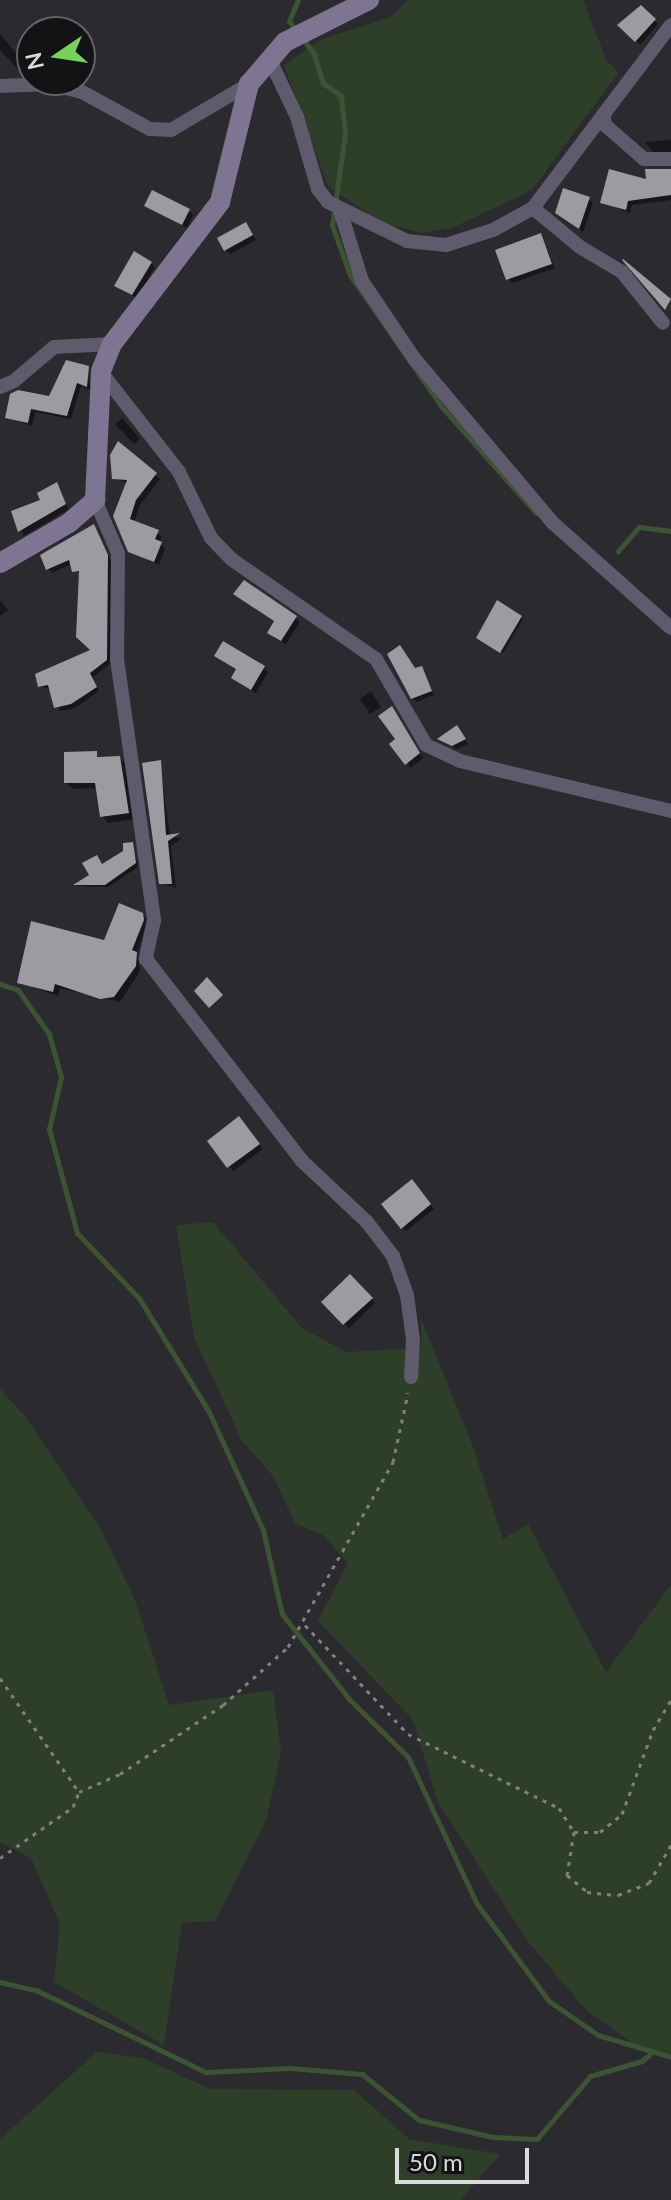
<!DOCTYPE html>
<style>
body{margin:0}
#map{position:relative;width:671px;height:2200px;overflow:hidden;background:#2b2a2f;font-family:Lato,sans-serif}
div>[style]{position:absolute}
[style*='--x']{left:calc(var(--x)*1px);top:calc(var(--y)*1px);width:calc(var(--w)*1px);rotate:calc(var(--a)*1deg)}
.green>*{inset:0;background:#2e3f29}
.shadow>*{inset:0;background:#0007}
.stream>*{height:5px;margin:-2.5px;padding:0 2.5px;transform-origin:2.5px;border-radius:2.5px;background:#3b5534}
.building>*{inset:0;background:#9d9ba1}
.path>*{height:3px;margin-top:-1.5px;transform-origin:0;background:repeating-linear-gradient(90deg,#807f83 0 4px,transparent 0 10px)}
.street>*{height:14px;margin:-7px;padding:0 7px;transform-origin:7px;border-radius:7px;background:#605b6c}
.secondary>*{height:20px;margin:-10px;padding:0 10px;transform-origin:10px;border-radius:10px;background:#7d7591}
span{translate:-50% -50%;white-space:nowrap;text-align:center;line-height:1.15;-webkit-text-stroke:8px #131315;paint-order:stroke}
.north{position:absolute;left:16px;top:16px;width:80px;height:80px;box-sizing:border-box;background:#131315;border:2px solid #636365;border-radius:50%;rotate:257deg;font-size:22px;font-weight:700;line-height:32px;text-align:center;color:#dadadd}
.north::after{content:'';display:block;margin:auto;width:28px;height:36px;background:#76d25a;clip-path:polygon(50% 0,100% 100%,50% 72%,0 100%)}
.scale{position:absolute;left:395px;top:2148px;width:134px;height:36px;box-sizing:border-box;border:4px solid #dadadd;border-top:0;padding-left:10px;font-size:24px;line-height:28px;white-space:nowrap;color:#dadadd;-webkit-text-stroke:6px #131315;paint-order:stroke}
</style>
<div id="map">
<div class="green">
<div style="clip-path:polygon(408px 0,583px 0,606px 59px,618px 73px,532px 190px,452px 228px,421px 233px,381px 222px,328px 186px,284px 65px,322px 39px,391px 17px)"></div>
<div style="clip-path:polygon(213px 1222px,302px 1328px,346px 1352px,421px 1348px,421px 1319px,472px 1444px,503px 1539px,528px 1524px,606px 1672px,671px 1585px,671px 2057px,644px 2051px,587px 2011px,529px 1943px,438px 1803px,413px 1720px,318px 1621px,348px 1563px,323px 1535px,295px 1523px,273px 1476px,242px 1441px,194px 1337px,176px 1225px)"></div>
<div style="clip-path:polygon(0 1389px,25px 1416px,99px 1526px,135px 1600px,169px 1705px,273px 1690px,281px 1751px,266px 1821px,215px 1921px,182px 1923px,164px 2045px,54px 1982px,60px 1924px,31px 1858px,0 1842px)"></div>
<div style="clip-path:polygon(97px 2052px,143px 2058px,210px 2089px,354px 2090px,409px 2139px,500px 2154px,461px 2200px,0 2200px,0 2139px)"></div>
</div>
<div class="shadow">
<div style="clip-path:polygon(641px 8px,658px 24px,640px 45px,620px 25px)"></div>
<div style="clip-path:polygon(0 34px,29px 69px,23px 75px,0 50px)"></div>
<div style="clip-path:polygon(671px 140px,671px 153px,654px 153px,645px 142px)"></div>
<div style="clip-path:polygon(671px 170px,671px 200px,632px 205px,630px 213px,602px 202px)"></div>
<div style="clip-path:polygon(588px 199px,593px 203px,583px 232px,562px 217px)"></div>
<div style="clip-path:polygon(147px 206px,189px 211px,193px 215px,187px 228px)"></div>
<div style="clip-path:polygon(246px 224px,256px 240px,230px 254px,226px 250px)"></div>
<div style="clip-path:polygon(541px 235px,555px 268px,512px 283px,508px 278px)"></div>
<div style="clip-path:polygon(151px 263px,155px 267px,137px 298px,121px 290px)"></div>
<div style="clip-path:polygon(86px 367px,91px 390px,81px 386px,71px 419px,35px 412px,32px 426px,7px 417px,50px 399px)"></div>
<div style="clip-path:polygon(122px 418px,140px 439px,134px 444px,115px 424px)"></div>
<div style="clip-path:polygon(118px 444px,160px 479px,140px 505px,134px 522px,162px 536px,159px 543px,165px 548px,159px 565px,130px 551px,128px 483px,114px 478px)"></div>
<div style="clip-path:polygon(57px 485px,69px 509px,24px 536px,13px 513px,43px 501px)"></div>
<div style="clip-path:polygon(94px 526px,111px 561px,110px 664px,92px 678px,99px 691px,75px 708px,60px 711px,51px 689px,39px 686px,93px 650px,81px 575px,72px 564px,52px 573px,48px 569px)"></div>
<div style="clip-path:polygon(0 600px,8px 610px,0 616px)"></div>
<div style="clip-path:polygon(498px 603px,523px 619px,503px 653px,481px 639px)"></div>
<div style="clip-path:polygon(295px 618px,300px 622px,286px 644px,273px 637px,276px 622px)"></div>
<div style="clip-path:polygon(263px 668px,268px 672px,256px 693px,238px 682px)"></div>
<div style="clip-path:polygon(421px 668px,434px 695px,417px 702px,413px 698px,416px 670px)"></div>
<div style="clip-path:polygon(371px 691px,381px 707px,370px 714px,360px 699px)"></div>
<div style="clip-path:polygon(396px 713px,423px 758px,410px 768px,398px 739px)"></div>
<div style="clip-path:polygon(457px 727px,468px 744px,457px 749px,438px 738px)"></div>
<div style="clip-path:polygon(66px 754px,119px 758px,126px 764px,134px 819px,108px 823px,102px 816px,98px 788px,73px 789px,66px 783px)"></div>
<div style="clip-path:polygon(160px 762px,170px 837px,182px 838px,171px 846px,176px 888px,161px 883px)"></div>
<div style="clip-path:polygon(132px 844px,138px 867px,108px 887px,76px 886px)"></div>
<div style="clip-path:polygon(142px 915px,147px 920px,137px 954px,140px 971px,120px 1002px,60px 988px,58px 996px,19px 982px,105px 942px)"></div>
<div style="clip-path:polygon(243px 1123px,263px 1149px,233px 1171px,210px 1141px)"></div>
<div style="clip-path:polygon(416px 1186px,434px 1209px,406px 1231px,402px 1227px)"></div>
<div style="clip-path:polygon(350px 1277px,375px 1303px,349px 1328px,324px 1302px)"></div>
</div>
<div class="stream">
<div style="--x:296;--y:30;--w:11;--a:-128"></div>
<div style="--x:289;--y:21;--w:23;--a:-67"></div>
<div style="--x:302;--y:38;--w:20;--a:53"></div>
<div style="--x:314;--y:54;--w:30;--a:73"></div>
<div style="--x:323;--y:83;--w:22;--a:36"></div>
<div style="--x:341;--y:96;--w:38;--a:84"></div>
<div style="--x:345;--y:134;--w:92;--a:98.1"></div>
<div style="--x:332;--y:225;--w:53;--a:70.2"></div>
<div style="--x:350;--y:275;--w:160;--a:55.2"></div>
<div style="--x:441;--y:406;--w:143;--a:48.4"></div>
<div style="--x:618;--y:551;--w:32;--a:-49"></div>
<div style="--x:639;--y:527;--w:32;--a:7"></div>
<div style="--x:0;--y:984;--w:19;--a:18"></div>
<div style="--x:18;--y:990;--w:54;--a:54.8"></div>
<div style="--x:49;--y:1034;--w:45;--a:74.4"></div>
<div style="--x:61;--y:1077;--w:53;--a:103"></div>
<div style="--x:49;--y:1129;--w:108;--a:74.9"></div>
<div style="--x:77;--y:1233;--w:90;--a:46.4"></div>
<div style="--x:139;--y:1298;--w:134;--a:58.4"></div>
<div style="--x:209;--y:1412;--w:130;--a:65.4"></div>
<div style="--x:263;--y:1530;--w:86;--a:77.3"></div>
<div style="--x:282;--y:1614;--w:110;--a:51.7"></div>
<div style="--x:350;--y:1700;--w:81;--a:44.5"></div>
<div style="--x:408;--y:1757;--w:162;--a:64.9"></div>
<div style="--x:477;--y:1904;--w:121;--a:53.4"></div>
<div style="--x:549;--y:2001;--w:60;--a:34.8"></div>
<div style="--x:598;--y:2035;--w:76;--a:16.8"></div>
<div style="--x:0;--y:1982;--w:37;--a:13"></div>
<div style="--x:36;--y:1990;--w:189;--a:25.8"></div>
<div style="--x:206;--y:2072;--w:84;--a:-2.7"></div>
<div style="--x:290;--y:2068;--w:72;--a:4.8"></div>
<div style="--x:362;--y:2074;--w:73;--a:38.9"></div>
<div style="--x:419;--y:2120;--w:76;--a:12.9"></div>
<div style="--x:493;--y:2137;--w:44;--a:2.6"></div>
<div style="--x:537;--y:2139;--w:82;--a:-49.9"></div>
<div style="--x:590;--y:2076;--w:54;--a:-16.1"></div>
<div style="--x:642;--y:2061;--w:11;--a:-41"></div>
</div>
<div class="building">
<div style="clip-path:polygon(641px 5px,656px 19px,635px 42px,617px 25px)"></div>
<div style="clip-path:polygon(609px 169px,646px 179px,645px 169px,671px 169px,671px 195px,628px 201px,626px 210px,600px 203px)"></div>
<div style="clip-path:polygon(563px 188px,590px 197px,579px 229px,555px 213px)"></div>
<div style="clip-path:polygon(152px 190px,190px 209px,182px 225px,144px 206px)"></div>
<div style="clip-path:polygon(246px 222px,253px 235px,224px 251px,217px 238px)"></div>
<div style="clip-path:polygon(541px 233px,552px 264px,506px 280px,495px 250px)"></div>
<div style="clip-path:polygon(134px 251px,152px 262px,132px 295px,114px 286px)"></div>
<div style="clip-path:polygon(623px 259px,671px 299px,665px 310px,622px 260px)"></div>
<div style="clip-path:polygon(66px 360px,89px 366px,87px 387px,77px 383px,67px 416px,31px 409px,28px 423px,5px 418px,10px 394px,18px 390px,49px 396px)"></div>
<div style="clip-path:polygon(118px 441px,157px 473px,136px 500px,130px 519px,159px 530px,155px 539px,162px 542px,154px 562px,128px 552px,113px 516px,127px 480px,112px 479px,110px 455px)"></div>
<div style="clip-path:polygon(57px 482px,66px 504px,18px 532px,11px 511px,40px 500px,37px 493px)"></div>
<div style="clip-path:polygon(94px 524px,108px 555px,107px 660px,90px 673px,97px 687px,71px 704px,54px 708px,48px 685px,38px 687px,35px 674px,90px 650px,76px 637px,79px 571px,72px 572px,69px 560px,46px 570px,40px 555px)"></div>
<div style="clip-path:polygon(244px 580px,297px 616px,281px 641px,267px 633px,274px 621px,233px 594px)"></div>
<div style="clip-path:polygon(497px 600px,522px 616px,500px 653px,476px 638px)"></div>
<div style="clip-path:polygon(223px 641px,265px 666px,251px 690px,231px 678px,236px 669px,214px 656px)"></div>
<div style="clip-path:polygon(400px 645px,415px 668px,422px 666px,432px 691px,411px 699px,387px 654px)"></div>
<div style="clip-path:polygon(392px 706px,420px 753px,405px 765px,389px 744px,395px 739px,378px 716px)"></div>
<div style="clip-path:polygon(457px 725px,466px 739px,452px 746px,437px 739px)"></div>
<div style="clip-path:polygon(97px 751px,97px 757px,120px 756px,129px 813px,100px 817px,95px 783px,64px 783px,64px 752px)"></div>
<div style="clip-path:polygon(161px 760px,166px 835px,180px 833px,168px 841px,172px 884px,159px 884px,142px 763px)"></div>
<div style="clip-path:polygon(133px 842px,136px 863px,105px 885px,73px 885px,89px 875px,82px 863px,97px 855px,102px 864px,123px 851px,123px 843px)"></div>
<div style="clip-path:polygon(119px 903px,143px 913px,144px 920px,132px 950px,137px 952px,136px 966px,114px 997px,100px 999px,55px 984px,53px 992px,17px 983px,31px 921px,104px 940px)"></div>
<div style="clip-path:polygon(207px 977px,223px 995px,209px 1008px,194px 991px)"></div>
<div style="clip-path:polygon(239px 1116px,260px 1144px,227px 1168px,207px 1141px)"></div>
<div style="clip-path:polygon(412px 1179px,431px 1204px,401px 1229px,381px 1204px)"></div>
<div style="clip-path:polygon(350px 1274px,373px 1298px,343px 1325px,321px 1302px)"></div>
</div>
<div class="path">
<div style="--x:305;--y:1625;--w:150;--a:46.6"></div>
<div style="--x:408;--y:1734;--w:168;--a:26.1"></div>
<div style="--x:559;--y:1808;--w:28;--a:58"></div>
<div style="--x:574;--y:1832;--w:44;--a:99.2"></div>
<div style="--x:567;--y:1875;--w:26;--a:40"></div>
<div style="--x:587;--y:1892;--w:31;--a:6"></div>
<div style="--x:618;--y:1895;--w:33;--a:-21"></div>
<div style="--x:649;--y:1883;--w:44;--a:-59.9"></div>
<div style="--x:0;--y:1678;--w:139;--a:55.3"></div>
<div style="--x:79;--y:1792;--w:45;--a:-23.7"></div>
<div style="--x:120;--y:1774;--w:124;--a:-33.8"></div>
<div style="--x:223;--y:1705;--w:87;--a:-41.7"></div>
<div style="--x:288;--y:1647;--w:213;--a:-60.4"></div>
<div style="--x:393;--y:1462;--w:71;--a:-77.7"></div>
<div style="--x:574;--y:1832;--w:26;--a:0"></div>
<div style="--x:600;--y:1832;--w:28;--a:-39"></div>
<div style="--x:622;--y:1814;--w:90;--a:-69.7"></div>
<div style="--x:653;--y:1730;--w:35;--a:-59"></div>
<div style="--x:0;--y:1858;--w:89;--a:-34.9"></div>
<div style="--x:73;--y:1807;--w:16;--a:-68"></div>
</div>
<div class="street">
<div style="--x:269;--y:58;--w:65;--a:64.6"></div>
<div style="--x:297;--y:117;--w:75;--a:73.7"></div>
<div style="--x:318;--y:189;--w:16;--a:52"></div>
<div style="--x:328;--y:202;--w:88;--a:26.3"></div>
<div style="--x:407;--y:241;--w:39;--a:6"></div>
<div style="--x:446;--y:245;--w:49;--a:-17.7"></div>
<div style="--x:493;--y:230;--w:46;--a:-28.8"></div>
<div style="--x:533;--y:208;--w:229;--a:-53"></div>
<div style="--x:0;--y:86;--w:50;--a:-2.3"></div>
<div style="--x:50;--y:84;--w:33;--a:14"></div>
<div style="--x:82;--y:92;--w:77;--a:28.6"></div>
<div style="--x:150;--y:129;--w:21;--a:3"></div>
<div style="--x:171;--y:130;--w:91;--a:-30.5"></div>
<div style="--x:603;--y:115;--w:11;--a:75"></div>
<div style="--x:606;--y:126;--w:50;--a:41"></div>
<div style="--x:644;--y:159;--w:27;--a:0"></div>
<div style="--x:533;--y:208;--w:61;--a:39.7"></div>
<div style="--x:580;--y:247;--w:49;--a:30.8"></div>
<div style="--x:622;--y:272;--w:65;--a:51.2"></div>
<div style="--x:340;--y:210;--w:74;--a:72.8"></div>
<div style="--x:362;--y:281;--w:93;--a:56"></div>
<div style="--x:414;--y:358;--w:216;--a:49.9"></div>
<div style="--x:553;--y:523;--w:158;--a:41.7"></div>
<div style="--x:101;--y:372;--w:127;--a:52"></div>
<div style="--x:179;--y:472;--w:73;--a:64.1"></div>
<div style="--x:211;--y:538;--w:29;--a:46"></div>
<div style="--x:231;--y:559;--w:176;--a:34.6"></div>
<div style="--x:376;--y:659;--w:99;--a:59.8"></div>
<div style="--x:426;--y:745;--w:38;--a:25"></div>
<div style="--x:460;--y:761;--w:217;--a:13.3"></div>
<div style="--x:0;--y:387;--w:15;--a:-23"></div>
<div style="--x:14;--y:381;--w:52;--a:-40.4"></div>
<div style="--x:54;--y:347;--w:58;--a:-3"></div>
<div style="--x:95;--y:500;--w:58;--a:66.5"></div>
<div style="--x:118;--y:553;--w:106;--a:90.5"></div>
<div style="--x:117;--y:659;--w:264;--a:81.9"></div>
<div style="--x:154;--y:920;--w:40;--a:102"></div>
<div style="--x:146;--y:959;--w:255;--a:52.3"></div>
<div style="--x:302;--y:1161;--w:89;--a:43.2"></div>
<div style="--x:367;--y:1222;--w:43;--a:52.6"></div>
<div style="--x:393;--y:1256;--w:41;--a:70.3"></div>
<div style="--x:407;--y:1295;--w:45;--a:82.4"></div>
<div style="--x:413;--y:1340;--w:37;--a:93"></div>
</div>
<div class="secondary">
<div style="--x:0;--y:563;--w:80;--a:-30.1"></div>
<div style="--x:69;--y:523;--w:35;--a:-41"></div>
<div style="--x:95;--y:500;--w:129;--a:-87.3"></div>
<div style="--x:101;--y:371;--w:29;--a:-68"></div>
<div style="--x:112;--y:344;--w:178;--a:-52.7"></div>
<div style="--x:220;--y:202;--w:122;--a:-76.2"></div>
<div style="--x:249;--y:84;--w:55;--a:-49.4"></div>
<div style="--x:285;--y:42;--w:94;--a:-26.6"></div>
</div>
<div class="north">N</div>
<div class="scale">50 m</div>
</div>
